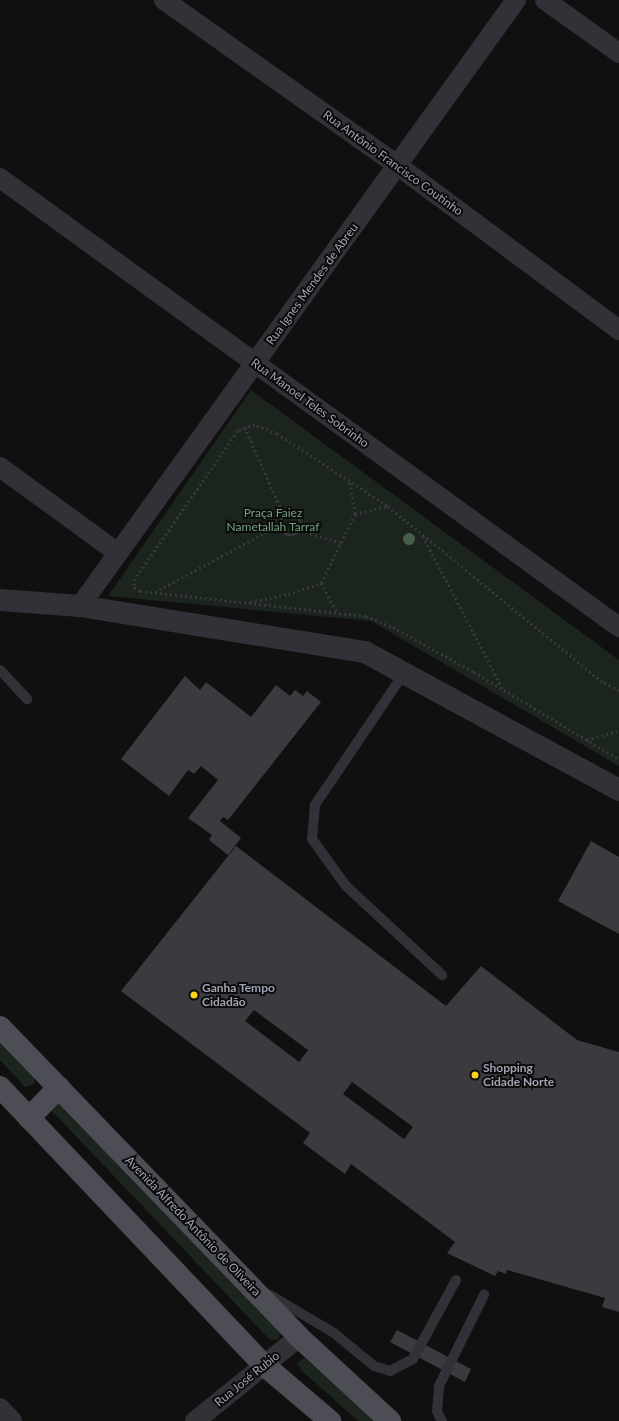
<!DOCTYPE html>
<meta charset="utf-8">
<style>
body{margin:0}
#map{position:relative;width:619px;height:1421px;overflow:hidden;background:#101011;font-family:Lato,sans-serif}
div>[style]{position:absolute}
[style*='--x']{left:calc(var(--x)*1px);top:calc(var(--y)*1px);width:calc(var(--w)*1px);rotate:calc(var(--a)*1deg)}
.green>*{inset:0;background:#1c241e}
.building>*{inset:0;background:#3a3a3f}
.path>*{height:2.5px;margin-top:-1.25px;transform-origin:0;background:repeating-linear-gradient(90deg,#37383e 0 2px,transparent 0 5px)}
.path>.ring{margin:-1.25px;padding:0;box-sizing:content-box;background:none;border:2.5px solid #37383e;border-radius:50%}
.service>*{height:10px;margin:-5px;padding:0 5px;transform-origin:5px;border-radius:5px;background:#313137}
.minor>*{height:20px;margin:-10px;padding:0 10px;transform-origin:10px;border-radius:10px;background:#313137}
.tertiary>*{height:22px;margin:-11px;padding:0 11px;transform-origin:11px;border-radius:11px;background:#313137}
.primary>*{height:22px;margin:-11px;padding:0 11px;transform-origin:11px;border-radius:11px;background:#4d4d56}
.trees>*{width:12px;height:12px;margin:-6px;border-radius:50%;background:#485f4d}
.dots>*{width:11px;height:11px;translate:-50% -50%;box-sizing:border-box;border:2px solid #0b0b0c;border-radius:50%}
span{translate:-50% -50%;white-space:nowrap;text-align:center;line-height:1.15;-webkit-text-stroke:4px #0b0b0c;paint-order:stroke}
.street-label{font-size:12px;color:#a0a3b3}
.park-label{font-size:12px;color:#75a07e}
.poi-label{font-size:12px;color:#a0a3b3;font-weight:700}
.left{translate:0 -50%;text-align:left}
</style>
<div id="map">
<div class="green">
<div style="clip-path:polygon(251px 390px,619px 660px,619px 766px,371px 621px,108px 596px)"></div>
<div style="clip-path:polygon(0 1035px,36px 1073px,34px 1084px,25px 1087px,0 1060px)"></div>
<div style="clip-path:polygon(60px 1101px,283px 1330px,278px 1340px,270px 1340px,51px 1110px)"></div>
<div style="clip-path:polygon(305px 1358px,345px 1394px,380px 1421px,358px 1421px,301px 1370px,297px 1363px)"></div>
</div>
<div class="building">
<div style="clip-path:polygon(185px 676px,200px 690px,206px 682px,251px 717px,276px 685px,290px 696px,295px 690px,303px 696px,307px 691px,321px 702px,228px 820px,223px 817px,220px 821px,241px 838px,228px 855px,209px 840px,212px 835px,188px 818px,218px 780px,201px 766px,194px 774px,188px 770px,169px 796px,121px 759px)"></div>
<div style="clip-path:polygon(591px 841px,619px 857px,619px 934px,558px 901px)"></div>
<div style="clip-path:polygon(evenodd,236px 846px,446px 1006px,481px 966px,577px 1040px,619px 1052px,619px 1312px,602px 1307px,605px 1298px,507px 1270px,506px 1274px,498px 1271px,495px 1276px,447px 1253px,455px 1242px,351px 1164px,345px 1174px,303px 1143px,310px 1133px,121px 991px,236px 846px,254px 1010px,308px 1050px,299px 1062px,245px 1021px,254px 1010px,236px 846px,352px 1082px,413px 1127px,404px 1139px,343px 1094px,352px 1082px)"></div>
<div style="clip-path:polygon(397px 1330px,471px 1369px,465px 1382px,390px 1342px)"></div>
</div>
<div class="path">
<div style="--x:245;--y:427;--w:97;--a:66.3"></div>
<div style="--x:355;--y:514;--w:33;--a:-14"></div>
<div class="ring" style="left:280px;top:514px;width:19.5px;height:19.5px"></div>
<div style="--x:301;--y:530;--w:42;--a:18"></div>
<div style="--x:423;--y:536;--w:173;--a:62.4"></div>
<div style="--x:321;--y:583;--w:33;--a:61"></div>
<div style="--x:155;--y:592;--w:141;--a:-28.4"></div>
<div style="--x:250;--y:602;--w:39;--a:-12"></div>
<div style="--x:288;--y:594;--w:35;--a:-18"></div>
<div style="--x:321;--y:583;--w:77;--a:-63.8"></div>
<div style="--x:355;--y:514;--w:34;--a:-100"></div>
<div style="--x:619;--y:691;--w:19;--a:-152"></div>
<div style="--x:602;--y:682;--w:278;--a:-140.7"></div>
<div style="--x:387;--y:506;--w:131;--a:-146.8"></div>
<div style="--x:277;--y:434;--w:24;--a:-158"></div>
<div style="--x:255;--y:425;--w:18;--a:161"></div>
<div style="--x:238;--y:431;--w:180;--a:124.8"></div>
<div style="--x:135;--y:579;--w:8;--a:97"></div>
<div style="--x:134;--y:587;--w:7;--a:34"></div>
<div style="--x:140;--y:591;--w:227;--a:6.3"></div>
<div style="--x:366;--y:616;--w:29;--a:22"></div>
<div style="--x:393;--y:627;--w:93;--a:29.1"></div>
<div style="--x:474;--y:672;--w:169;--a:31"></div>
<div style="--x:587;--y:740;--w:34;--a:-17"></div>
</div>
<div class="service">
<div style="--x:0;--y:670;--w:40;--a:47"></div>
<div style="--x:404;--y:673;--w:159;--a:124"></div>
<div style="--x:315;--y:805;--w:34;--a:95"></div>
<div style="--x:312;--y:839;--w:58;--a:54.1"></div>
<div style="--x:346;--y:886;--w:131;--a:42.8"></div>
<div style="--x:270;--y:1295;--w:74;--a:30.7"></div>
<div style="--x:334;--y:1333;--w:52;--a:39.5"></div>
<div style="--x:374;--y:1366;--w:17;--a:17"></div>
<div style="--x:390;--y:1371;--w:26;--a:-28"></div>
<div style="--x:413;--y:1359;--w:90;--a:-61.4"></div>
<div style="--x:442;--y:1421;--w:11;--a:-117"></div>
<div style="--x:437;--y:1411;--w:25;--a:-85"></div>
<div style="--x:439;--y:1386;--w:102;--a:-63.7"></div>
</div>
<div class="minor">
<div style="--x:164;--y:0;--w:286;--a:35.3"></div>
<div style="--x:397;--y:165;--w:277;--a:36.6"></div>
<div style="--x:545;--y:0;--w:91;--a:35.6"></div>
<div style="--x:0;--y:178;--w:765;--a:35.96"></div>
<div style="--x:0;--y:467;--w:146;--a:36.1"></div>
<div style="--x:80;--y:606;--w:747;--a:-54.27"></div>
<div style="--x:0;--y:1408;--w:18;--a:47"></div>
<div style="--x:195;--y:1421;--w:134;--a:-38.9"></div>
</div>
<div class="tertiary">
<div style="--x:0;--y:600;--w:80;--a:4.3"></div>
<div style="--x:80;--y:606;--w:289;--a:9.2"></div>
<div style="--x:365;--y:652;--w:289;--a:28.5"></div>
</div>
<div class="primary">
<div style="--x:0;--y:1027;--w:431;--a:46"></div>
<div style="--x:299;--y:1337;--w:124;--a:42.7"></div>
<div style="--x:0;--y:1087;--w:383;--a:46.5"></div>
<div style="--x:264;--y:1365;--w:87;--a:40.3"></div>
<div style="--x:29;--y:1118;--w:43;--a:-45.9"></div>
</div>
<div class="trees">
<div style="left:409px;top:539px"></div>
</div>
<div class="dots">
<div style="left:194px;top:995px;background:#fdd21d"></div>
<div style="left:475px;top:1075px;background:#fdd21d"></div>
</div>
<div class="street-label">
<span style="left:393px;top:163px;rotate:36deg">Rua Antônio Francisco Coutinho</span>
<span style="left:312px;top:284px;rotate:-54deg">Rua Ignes Mendes de Abreu</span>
<span style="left:310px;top:403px;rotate:36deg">Rua Manoel Teles Sobrinho</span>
<span style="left:193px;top:1226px;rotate:46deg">Avenida Alfredo Antônio de Oliveira</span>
<span style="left:247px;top:1379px;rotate:-39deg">Rua José Rubio</span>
</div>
<div class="park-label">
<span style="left:273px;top:520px">Praça Faiez<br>Nametallah Tarraf</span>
</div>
<div class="poi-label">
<span class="left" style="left:202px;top:995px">Ganha Tempo<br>Cidadão</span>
<span class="left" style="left:483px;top:1075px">Shopping<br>Cidade Norte</span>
</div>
</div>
